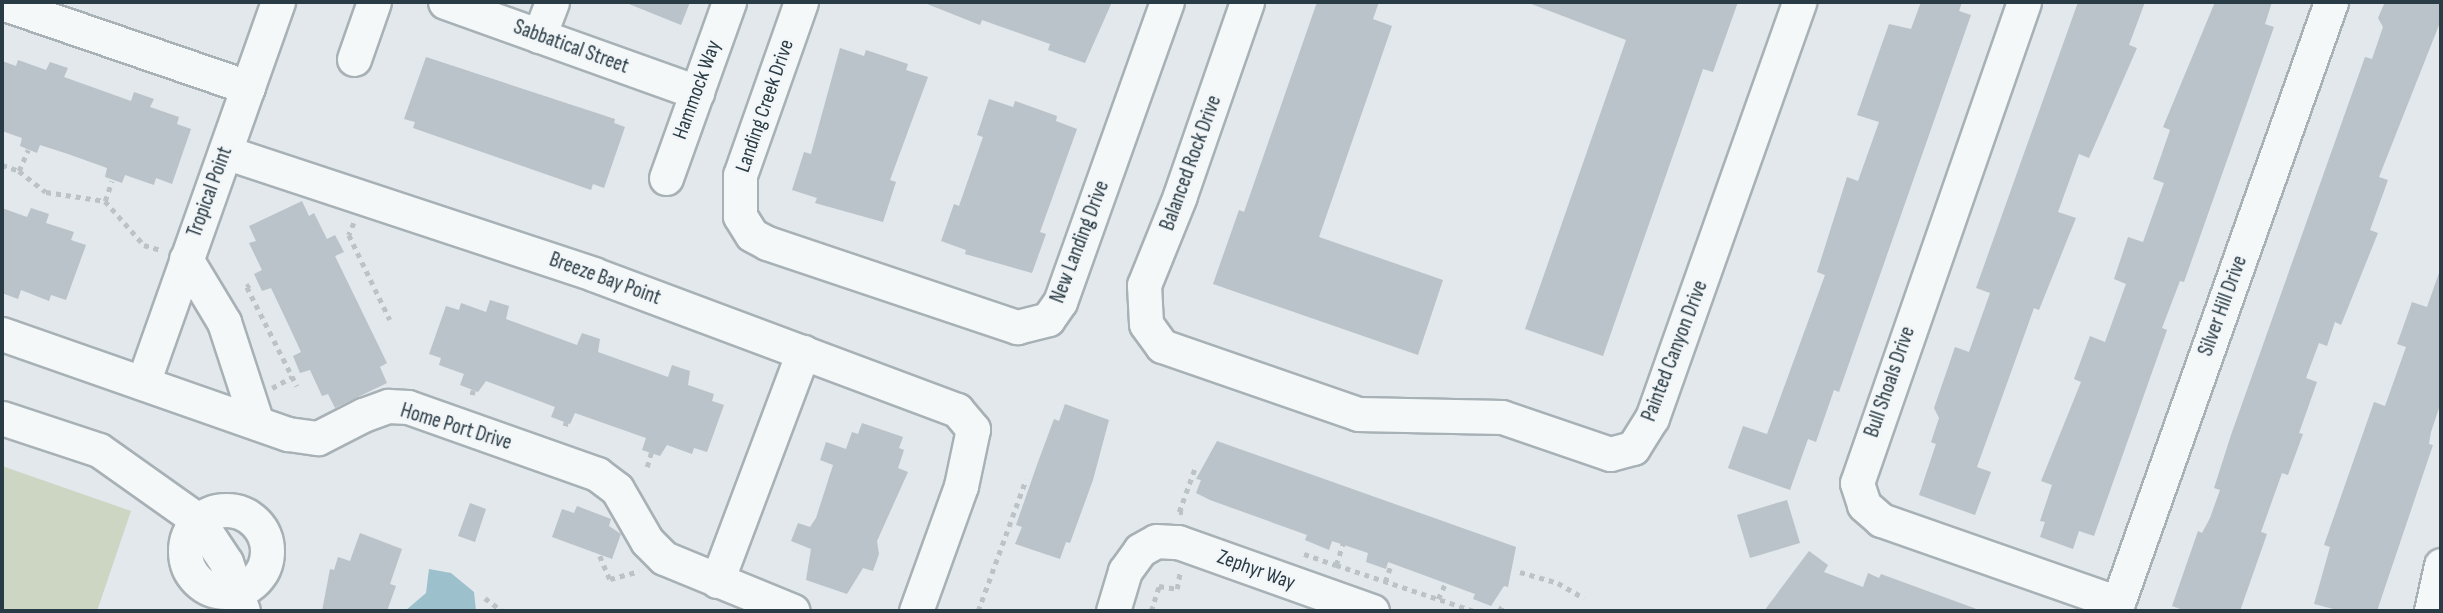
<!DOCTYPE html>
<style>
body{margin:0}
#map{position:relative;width:2443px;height:613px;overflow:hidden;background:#e2e8eb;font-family:"Sofia Sans Condensed",sans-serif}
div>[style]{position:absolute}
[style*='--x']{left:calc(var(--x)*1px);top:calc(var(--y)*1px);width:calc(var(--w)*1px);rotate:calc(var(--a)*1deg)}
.green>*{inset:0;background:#cdd5c3}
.water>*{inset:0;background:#9cc1cc}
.building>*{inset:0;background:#b9c3c9}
.path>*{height:4.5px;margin-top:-2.25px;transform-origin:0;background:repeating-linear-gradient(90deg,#bcc3c6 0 5px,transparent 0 10px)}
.roads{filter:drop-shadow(2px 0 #a7b1b6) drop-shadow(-2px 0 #a7b1b6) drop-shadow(0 2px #a7b1b6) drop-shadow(0 -2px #a7b1b6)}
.minor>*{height:33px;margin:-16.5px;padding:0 16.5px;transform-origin:16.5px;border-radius:16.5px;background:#f5f8f9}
.minor>.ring{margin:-16.5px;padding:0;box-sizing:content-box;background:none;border:33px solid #f5f8f9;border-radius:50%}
span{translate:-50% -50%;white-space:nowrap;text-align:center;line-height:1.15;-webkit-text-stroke:5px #f2f6f8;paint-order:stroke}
.street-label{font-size:21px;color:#293b44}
.frame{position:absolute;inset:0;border:4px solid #293b44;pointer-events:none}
</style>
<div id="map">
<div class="green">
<div style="clip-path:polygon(2px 466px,131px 511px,97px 611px,2px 611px)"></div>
</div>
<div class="water">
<div style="clip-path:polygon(429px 569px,451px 573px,474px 592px,476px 611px,405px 611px,426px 593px)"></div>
</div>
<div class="building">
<div style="clip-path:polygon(624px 2px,690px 2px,681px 25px)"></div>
<div style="clip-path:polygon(922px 2px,1112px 2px,1085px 63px,1048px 50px,1050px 44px,982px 20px,980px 25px)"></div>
<div style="clip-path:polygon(1317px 2px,1379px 2px,1373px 19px,1392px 26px,1319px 237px,1443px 280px,1418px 355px,1213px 284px,1239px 210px,1244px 212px)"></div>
<div style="clip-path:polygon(1526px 2px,1738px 2px,1713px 72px,1703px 69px,1603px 356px,1525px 329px,1626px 40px)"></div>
<div style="clip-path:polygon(1921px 2px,1962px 2px,1959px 11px,1971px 15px,1839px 392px,1834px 390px,1816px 442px,1808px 439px,1790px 490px,1728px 468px,1743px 426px,1767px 434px,1825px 275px,1817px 272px,1847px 177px,1858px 181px,1879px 122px,1857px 115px,1872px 72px,1889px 24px,1911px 29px)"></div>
<div style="clip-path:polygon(2078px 2px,2145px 2px,2129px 45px,2137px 48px,2089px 158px,2079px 154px,2058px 212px,2076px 218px,2039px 310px,2034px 308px,1977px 467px,1991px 472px,1975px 515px,1919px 495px,1936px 444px,1931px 442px,1939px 418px,1934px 408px,1955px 347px,1969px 352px,1990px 293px,1976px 288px)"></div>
<div style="clip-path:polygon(2215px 2px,2272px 2px,2265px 24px,2274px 27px,2184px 282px,2180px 281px,2162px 328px,2167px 330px,2094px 536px,2079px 531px,2073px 549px,2040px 537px,2045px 522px,2040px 521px,2052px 485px,2041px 481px,2081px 382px,2074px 379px,2090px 336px,2105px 342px,2126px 284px,2114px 279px,2128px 237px,2143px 242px,2164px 183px,2153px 179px,2170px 130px,2163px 127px)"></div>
<div style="clip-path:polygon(2385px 2px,2441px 2px,2441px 20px,2379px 177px,2388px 180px,2370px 230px,2378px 233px,2341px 325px,2335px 322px,2327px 346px,2319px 343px,2306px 378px,2317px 382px,2299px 433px,2303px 434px,2288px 475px,2282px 473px,2261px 532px,2267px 534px,2240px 611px,2186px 611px,2172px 606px,2198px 531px,2202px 533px,2210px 518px,2220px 490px,2214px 488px,2231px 435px,2365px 57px,2372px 59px,2383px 27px,2378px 18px)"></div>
<div style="clip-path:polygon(840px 48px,864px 56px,866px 50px,908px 64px,906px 70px,928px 77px,890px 180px,896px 182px,883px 222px,815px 203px,817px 198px,792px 190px,804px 152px,811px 154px)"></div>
<div style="clip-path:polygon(426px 57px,615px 119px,614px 123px,625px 127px,604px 188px,593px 184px,591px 190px,413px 128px,415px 122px,404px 119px)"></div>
<div style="clip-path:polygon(18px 60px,46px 70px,50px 62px,68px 68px,64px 77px,131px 101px,134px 92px,154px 99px,150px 107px,179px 117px,177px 124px,191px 129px,172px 184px,156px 178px,154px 185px,125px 175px,122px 183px,105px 177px,107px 168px,68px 154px,40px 145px,37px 153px,20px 146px,22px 138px,2px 131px,2px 61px,16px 66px)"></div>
<div style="clip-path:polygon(989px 99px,1013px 107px,1015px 101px,1057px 116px,1056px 121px,1077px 129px,1040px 232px,1046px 234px,1032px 273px,965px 254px,966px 250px,941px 241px,954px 204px,959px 206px,983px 137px,977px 135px)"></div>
<div style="clip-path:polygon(302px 201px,309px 216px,314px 213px,327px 239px,335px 235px,344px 252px,335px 256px,387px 363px,380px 367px,387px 383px,335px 408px,328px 394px,322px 396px,310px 370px,300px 373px,293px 356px,301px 352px,289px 326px,271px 288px,262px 291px,254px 274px,262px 270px,249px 243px,256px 241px,249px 226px)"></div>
<div style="clip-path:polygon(2px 208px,27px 217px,31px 208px,49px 214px,46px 223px,74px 232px,71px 240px,86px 245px,66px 300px,51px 295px,49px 301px,21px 290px,18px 299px,2px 293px)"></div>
<div style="clip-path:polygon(2439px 273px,2441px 402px,2431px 432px,2429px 444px,2433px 445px,2377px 611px,2341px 611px,2314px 604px,2330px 547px,2324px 545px,2374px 402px,2385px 406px,2406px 347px,2397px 344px,2412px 302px,2427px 307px)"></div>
<div style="clip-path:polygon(490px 300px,509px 306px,506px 319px,577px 345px,582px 333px,600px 339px,598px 352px,668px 377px,672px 365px,690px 371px,688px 385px,714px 394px,712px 401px,724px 405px,707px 452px,694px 448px,692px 454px,667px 445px,660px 456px,642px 450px,646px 438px,575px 413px,570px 424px,551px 417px,555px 407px,486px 381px,478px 392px,460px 385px,464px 374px,439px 365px,441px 358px,429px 354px,446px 306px,459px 310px,461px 303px,486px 312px)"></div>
<div style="clip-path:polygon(1065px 404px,1109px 420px,1093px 480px,1070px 543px,1066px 542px,1060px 559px,1015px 544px,1022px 527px,1016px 525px,1038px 462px,1054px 419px,1059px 421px)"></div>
<div style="clip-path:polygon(862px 423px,903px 437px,899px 448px,904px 450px,898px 468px,908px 472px,877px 541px,879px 554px,873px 571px,863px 568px,847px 594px,806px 580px,811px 549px,791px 541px,798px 523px,810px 527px,816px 518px,833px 465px,820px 460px,826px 442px,846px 449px,852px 432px,858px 434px)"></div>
<div style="clip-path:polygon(1217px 441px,1516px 547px,1508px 587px,1504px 586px,1491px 606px,1473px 599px,1475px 594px,1388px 562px,1386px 569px,1366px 562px,1368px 553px,1332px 541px,1329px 550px,1305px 540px,1307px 535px,1210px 500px,1196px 493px,1201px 480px,1196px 479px)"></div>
<div style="clip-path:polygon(1787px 500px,1800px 543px,1750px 558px,1737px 515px)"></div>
<div style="clip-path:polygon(470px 503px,486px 509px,475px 542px,458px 536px)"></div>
<div style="clip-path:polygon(577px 506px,611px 519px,609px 526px,621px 534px,612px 559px,552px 537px,562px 509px,574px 513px)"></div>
<div style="clip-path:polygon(360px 533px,402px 549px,390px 584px,396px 586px,387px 611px,322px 611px,330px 569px,334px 570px,338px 557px,350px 561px)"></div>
<div style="clip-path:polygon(1809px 551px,1828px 565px,1824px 572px,1863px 587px,1868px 573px,1879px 578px,1881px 574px,1982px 611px,1764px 611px)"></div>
</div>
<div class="path">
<div style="--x:2;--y:165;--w:18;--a:19"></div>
<div style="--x:19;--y:171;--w:34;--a:38"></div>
<div style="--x:46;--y:192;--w:60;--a:8.7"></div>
<div style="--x:105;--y:201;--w:59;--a:48.4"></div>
<div style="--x:144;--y:245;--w:17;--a:17"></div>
<div style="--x:19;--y:171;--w:23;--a:-67"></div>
<div style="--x:105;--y:201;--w:21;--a:-71"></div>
<div style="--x:354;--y:223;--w:13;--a:113"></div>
<div style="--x:349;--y:235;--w:94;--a:64.2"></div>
<div style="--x:250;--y:285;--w:4;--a:146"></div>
<div style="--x:247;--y:287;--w:111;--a:63.2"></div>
<div style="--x:272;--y:388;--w:23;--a:-29"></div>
<div style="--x:472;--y:395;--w:5;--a:-79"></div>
<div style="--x:565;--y:426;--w:4;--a:-76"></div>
<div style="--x:647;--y:467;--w:15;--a:-74"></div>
<div style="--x:1183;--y:513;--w:4;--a:-166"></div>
<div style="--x:1179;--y:512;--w:50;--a:-70.1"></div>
<div style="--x:1304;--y:554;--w:34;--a:19"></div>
<div style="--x:1336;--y:565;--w:28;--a:-72"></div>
<div style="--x:600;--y:556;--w:25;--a:67"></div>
<div style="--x:610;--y:579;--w:30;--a:-15"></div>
<div style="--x:1336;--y:565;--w:145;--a:18.4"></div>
<div style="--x:1520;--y:572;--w:40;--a:16"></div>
<div style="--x:1558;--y:583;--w:30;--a:30"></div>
<div style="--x:1385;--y:582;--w:18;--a:-71"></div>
<div style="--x:485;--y:598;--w:21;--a:37"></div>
<div style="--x:1438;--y:599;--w:17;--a:-65"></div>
<div style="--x:978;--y:611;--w:140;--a:-70"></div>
<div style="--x:1151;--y:611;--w:26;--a:-72"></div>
<div style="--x:1159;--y:586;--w:18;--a:9"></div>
<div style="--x:1177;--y:589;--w:17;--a:-80"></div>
<div style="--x:1499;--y:611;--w:9;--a:-58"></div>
</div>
<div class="roads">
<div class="minor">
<div style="--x:445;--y:2;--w:268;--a:19.7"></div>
<div style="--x:801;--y:2;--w:183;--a:109.4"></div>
<div style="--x:740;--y:175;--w:41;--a:90"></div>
<div style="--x:740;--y:216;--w:22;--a:58"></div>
<div style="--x:752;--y:235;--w:17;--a:28"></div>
<div style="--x:767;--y:243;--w:264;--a:18.6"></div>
<div style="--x:1017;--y:327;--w:32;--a:-14"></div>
<div style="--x:1048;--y:319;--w:21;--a:-55"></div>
<div style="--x:1060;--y:302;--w:319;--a:-70.4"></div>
<div style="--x:1247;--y:2;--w:205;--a:109.1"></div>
<div style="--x:1180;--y:196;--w:96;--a:112"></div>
<div style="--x:1144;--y:285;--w:39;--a:87"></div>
<div style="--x:1146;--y:324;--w:27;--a:54"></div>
<div style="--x:1162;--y:346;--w:207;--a:19.1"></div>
<div style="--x:1358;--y:414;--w:144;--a:1.2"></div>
<div style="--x:1502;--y:417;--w:114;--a:18.9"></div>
<div style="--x:1610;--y:454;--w:24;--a:-15"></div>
<div style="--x:1633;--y:448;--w:36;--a:-58"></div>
<div style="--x:1652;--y:418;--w:441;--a:-70.5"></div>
<div style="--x:2024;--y:2;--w:509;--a:109.15"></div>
<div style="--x:1857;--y:483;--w:23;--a:72"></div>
<div style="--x:1864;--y:505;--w:23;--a:41"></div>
<div style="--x:1881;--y:520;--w:251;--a:19.3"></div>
<div style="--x:2;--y:3;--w:260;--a:18.9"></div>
<div style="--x:539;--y:36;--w:36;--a:-69"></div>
<div style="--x:354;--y:59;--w:60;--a:-70.7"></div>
<div style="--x:225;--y:152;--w:388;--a:18.3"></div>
<div style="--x:593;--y:274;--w:389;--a:20.5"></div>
<div style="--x:957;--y:410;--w:25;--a:50"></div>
<div style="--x:973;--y:429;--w:58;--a:101.9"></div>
<div style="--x:961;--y:486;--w:133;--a:109.8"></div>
<div style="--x:666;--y:178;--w:187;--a:-70.3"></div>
<div style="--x:186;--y:259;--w:74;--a:58.9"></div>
<div style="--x:224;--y:322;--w:106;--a:71.9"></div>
<div style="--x:2;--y:334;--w:303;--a:19.3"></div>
<div style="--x:288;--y:434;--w:30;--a:8"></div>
<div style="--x:318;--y:438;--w:51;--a:-27.1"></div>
<div style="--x:363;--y:415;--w:27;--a:-20"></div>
<div style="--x:388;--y:406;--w:20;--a:3"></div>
<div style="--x:408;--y:407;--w:201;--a:19.5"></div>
<div style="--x:597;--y:474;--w:25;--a:37"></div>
<div style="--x:617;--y:489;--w:60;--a:60"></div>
<div style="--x:647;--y:541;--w:24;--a:45"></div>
<div style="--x:664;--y:558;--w:139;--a:22.3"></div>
<div style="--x:143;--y:383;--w:404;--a:-70.5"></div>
<div style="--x:2;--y:418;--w:102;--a:18.3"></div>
<div style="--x:99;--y:450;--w:121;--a:35.3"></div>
<div style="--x:198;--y:520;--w:50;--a:56.3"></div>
<div style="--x:226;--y:562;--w:52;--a:70.9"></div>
<div class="ring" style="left:185px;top:510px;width:49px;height:49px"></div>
<div style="--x:717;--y:581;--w:245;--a:-69.4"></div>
<div style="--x:1113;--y:611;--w:42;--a:-73.3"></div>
<div style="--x:1125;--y:571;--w:26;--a:-54"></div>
<div style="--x:1140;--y:550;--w:18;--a:-29"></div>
<div style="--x:1156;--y:541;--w:22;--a:3"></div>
<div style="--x:1178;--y:542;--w:206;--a:19.6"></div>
<div style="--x:2115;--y:611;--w:646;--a:-70.47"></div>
<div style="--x:2431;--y:611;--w:47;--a:-77.7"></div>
</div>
</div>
<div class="street-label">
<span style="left:571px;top:47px;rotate:20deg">Sabbatical Street</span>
<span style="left:697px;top:90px;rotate:-70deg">Hammock Way</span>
<span style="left:765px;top:106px;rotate:-71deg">Landing Creek Drive</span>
<span style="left:1191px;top:163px;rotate:-70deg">Balanced Rock Drive</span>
<span style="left:210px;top:192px;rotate:-70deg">Tropical Point</span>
<span style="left:1080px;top:242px;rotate:-69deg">New Landing Drive</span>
<span style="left:605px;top:279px;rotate:20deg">Breeze Bay Point</span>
<span style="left:2223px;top:306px;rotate:-70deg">Silver Hill Drive</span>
<span style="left:1675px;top:351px;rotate:-69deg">Painted Canyon Drive</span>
<span style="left:1890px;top:382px;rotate:-71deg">Bull Shoals Drive</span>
<span style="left:456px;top:427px;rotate:17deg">Home Port Drive</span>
<span style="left:1256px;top:570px;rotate:20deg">Zephyr Way</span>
</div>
<div class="frame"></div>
</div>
